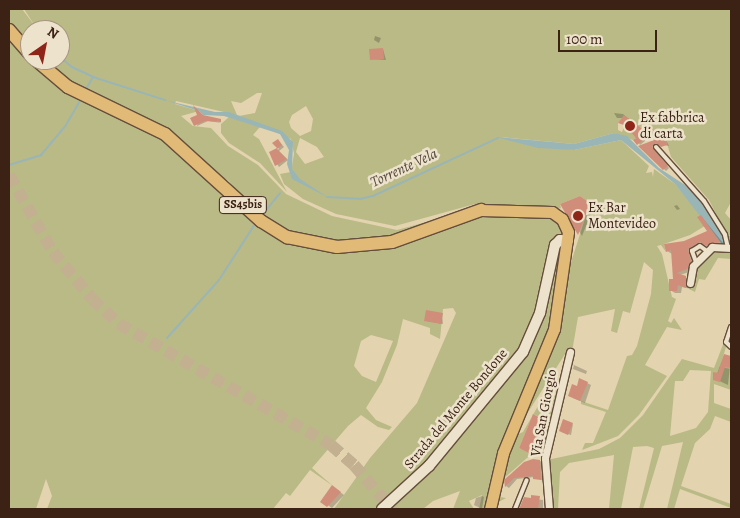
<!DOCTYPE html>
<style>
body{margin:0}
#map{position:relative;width:740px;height:518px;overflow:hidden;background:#e3d3af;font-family:Alegreya,serif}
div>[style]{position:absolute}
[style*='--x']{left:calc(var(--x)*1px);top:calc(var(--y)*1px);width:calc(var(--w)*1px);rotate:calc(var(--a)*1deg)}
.green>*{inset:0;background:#baba86}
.water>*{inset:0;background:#9ab5b6}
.shadow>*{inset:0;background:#0003}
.stream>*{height:2px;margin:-1px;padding:0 1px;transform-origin:1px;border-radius:1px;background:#9ab5b6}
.building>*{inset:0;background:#d08e7a}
.highway-tunnel>*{height:12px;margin-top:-6px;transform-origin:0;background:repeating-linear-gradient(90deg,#c2b090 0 12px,transparent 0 18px)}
.roads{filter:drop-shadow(1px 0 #664e3c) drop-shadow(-1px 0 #664e3c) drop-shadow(0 1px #664e3c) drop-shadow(0 -1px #664e3c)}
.lane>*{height:4px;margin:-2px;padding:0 2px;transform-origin:2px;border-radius:2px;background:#ede2cb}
.street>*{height:7px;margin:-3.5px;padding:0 3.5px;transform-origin:3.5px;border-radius:3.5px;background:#ede2cb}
.secondary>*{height:10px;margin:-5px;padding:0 5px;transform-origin:5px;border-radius:5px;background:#ede2cb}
.primary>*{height:11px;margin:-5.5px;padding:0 5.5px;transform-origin:5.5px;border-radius:5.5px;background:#e2ba78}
.highway>*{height:12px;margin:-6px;padding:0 6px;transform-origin:6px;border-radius:6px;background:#e2ba78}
.dots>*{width:14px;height:14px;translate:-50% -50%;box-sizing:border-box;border:2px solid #ede2cb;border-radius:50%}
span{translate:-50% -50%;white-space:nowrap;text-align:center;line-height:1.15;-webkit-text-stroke:5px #ede2cb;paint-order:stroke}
.shield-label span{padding:1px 4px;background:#ede2cb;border:1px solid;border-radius:4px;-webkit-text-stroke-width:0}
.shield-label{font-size:12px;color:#3c2215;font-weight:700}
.poi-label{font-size:14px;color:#3c2215}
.left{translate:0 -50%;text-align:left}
.street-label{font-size:14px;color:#3c2215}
.water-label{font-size:15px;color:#54473d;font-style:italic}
.frame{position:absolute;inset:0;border:10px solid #3c2215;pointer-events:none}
.north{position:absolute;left:20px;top:20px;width:50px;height:50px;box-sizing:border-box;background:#ede2cb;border:1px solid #a69582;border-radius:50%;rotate:33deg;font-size:14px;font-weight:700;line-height:20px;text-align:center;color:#3c2215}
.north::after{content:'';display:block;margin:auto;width:18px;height:22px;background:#8f2418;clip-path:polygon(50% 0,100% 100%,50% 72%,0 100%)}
.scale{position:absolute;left:558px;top:30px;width:99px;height:22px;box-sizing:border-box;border:2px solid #3c2215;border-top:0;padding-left:6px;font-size:15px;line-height:18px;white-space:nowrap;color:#3c2215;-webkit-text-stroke:4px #ede2cb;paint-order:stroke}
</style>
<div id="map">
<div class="green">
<div style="clip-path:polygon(evenodd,9px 9px,22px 9px,35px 26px,24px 9px,731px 9px,731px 202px,725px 213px,731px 220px,731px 236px,726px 234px,709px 200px,671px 157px,665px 137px,655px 140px,650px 134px,653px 131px,641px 128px,624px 116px,618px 123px,618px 130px,622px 132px,624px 127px,629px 130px,636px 138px,633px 140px,614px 133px,574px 144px,499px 137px,574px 150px,621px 140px,649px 166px,646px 173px,652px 172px,653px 177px,654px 169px,675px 184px,708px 224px,690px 235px,664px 244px,666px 252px,661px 245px,657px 246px,662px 254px,672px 297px,676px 299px,668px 321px,671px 323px,674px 318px,682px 330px,667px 327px,645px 365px,667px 376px,639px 415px,618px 436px,582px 450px,585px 443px,593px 443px,606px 412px,581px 404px,581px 401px,608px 410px,627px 356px,632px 355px,637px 346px,651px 294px,653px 270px,644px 262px,630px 313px,623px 311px,617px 333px,611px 331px,615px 309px,578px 317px,572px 352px,567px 351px,518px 428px,590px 203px,580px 196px,560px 204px,561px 208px,557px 209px,483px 207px,475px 204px,395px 226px,336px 214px,303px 199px,284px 184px,280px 174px,291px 172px,294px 154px,291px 139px,239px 116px,255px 113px,262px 93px,257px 93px,241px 103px,231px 101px,237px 115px,176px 101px,175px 104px,199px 111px,181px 116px,193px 126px,211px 128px,228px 146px,258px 165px,286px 194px,332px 216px,397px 230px,463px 212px,403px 235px,328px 242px,281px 230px,242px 198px,229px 181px,77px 88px,40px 60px,60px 60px,60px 30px,30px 30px,30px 49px,9px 25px,9px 9px,306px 106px,313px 119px,311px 131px,300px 136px,291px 128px,289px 122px,292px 115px,306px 106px,9px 9px,300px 138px,317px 147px,324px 157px,305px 164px,296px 152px,300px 138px)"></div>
<div style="clip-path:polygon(evenodd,9px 35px,30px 57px,151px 129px,257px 222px,342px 249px,488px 212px,552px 216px,563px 229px,562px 234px,551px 242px,537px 312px,519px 351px,436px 454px,378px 509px,334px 509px,370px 458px,417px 403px,456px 313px,453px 308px,443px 309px,440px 339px,430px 334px,430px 328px,403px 319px,397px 345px,382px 382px,366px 408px,376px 420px,392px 427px,389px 430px,378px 427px,361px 415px,348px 426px,312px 468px,333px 486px,310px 470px,290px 496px,286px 493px,273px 509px,47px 509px,52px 496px,46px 479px,36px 509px,9px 509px,9px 35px,371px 335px,393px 341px,376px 382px,362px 376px,354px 366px,361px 341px,371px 335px)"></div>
<div style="clip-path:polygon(229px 117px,260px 127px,253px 135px,259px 139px,287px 192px,260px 163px,229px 143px,221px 133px,221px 124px)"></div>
<div style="clip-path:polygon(561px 248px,550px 330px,486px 509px,479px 509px,482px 495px,469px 501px,474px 509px,453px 509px,460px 491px,433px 501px,423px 509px,388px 509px,428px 474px,508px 376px,540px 324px,558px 250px)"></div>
<div style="clip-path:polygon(717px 248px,731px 253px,731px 259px,718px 258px,705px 280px,699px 279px,695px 292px,689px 289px,696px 265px)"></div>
<div style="clip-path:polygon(evenodd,724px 342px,726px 347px,720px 367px,731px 369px,731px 390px,714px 384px,714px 403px,731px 409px,731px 422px,715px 416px,710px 429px,695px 443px,681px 486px,731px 504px,731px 508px,680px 489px,674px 509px,667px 509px,683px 442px,662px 446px,643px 509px,639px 509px,654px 448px,647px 446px,633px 447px,621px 509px,609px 509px,614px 455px,569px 463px,560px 472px,558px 509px,551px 509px,547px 460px,599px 449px,620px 438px,643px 415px,682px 359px,714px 368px,724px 342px,690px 370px,711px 371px,708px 412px,696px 428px,670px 436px,675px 381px,683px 381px,690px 370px)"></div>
<div style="clip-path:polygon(556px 391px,543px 454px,527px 458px,501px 481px,500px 497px,506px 498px,493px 505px,499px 477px,514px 436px,523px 432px,545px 394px,549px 396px,539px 417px,533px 414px,519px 448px,531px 453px,536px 452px)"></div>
</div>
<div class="water">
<div style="clip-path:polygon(164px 100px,215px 112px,229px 112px,282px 131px,293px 142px,292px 169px,300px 179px,329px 198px,292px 179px,287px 164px,289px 150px,280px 134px,224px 116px,203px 115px,199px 111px)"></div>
<div style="clip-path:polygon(614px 133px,627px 136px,659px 168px,685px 185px,701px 201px,723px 236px,731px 236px,731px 245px,721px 243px,675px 184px,621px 140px,574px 150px,538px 148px,496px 137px,574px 144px)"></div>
</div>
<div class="shadow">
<div style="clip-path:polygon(375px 36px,381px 38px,379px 43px,374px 40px)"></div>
<div style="clip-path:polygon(383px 49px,386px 60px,371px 59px,370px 50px)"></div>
<div style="clip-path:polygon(195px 110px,204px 117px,222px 123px,208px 121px,197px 126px,199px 116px)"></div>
<div style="clip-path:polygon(614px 113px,623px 114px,641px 129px,649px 126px,655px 133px,640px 145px,624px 118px,617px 118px)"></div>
<div style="clip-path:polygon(665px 138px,669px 146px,659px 144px,654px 149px,669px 168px,666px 171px,640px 147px)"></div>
<div style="clip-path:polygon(278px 140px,284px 147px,279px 151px,288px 160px,279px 167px,270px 153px,279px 149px,274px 143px)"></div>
<div style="clip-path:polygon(580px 198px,594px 206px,582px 236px,562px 204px)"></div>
<div style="clip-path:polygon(677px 205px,680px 209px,677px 210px,674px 206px)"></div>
<div style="clip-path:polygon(701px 216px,724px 244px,712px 247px,705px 244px,692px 251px,695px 264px,692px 271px,680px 275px,690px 280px,691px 289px,682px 287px,681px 293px,675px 293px,670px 290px,674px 280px,672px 254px,667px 251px,708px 232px)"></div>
<div style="clip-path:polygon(442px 314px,443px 324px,427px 321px)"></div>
<div style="clip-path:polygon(724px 355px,731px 357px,728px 385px,715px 379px)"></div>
<div style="clip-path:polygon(574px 365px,587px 371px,586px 374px,573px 369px)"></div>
<div style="clip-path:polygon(587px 383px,591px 385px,585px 403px,573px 398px,577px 388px)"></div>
<div style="clip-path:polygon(534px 416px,546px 423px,536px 455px,524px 450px)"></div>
<div style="clip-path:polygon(573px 424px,571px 435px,562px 432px)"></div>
<div style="clip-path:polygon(540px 461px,543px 463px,544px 481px,534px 477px,517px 479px,509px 488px,506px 486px,524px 464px)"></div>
<div style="clip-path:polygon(336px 489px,344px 495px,332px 508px,322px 501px)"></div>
<div style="clip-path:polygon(482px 496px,484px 497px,482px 509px,474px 505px,476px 498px)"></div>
<div style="clip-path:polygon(525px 498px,543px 500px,543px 509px,521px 509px)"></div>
</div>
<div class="stream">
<div style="--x:60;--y:57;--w:16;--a:40"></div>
<div style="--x:72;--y:67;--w:23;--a:25"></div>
<div style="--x:93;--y:77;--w:76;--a:17.7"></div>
<div style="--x:86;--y:89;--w:14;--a:-60"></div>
<div style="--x:9;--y:165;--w:34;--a:-17"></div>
<div style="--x:41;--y:155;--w:39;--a:-50"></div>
<div style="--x:66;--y:125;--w:30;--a:-60"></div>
<div style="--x:327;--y:197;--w:33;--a:3"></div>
<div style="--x:360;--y:199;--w:13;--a:-13"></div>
<div style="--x:373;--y:196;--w:138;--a:-24.9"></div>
<div style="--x:263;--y:214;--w:27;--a:-51"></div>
<div style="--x:167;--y:338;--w:78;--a:-48.1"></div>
<div style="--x:219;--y:280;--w:67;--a:-57.3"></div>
</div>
<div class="building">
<div style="clip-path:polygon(383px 48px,384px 59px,370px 60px,369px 49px)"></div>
<div style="clip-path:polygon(193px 105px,203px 115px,221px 119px,221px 122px,205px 121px,194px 126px,190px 118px,197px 115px)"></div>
<div style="clip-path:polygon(624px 115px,641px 128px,646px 123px,654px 131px,637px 145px,633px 140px,636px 138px,624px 125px,618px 123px)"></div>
<div style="clip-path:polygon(665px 136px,667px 145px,661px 147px,656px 143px,652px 147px,668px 166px,663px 170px,638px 146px)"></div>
<div style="clip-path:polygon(278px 139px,282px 145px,277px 149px,287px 159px,275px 166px,269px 152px,277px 148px,272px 143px)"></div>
<div style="clip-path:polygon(580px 196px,590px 203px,578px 235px,560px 204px)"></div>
<div style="clip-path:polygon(701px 215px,720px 242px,706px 246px,700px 242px,688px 249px,691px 261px,687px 269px,677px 273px,686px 276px,686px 288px,678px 285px,677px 291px,669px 291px,669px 279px,673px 279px,671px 250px,666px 252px,664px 244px,684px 241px,707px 231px,697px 217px)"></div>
<div style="clip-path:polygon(426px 310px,443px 313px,441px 324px,424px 321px)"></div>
<div style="clip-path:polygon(724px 354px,731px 356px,731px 368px,725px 367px,720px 382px,713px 380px,713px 372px,718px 373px)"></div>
<div style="clip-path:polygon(579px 378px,588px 382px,580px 401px,568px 396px,572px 384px,577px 386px)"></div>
<div style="clip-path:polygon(533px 414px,542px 419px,531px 454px,519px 448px)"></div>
<div style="clip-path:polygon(563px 419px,573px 423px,568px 435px,559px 431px)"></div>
<div style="clip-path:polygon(533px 459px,540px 460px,541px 480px,533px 479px,533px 476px,514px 478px,505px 487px,504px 480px,524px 462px)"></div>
<div style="clip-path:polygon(332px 485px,341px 492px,327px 507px,320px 502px)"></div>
<div style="clip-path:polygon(531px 495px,540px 496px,538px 509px,519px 509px,524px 497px,531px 498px)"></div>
</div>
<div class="highway-tunnel">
<div style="--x:9;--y:175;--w:89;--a:60.3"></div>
<div style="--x:53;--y:252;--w:61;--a:50.3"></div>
<div style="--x:92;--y:299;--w:37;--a:43"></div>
<div style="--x:119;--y:324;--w:244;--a:29.7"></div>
<div style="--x:331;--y:445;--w:30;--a:41"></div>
<div style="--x:354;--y:465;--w:58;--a:49.2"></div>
</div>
<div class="roads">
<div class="lane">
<div style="--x:656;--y:147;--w:72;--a:48.4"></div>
<div style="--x:704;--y:201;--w:40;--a:58"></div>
<div style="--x:725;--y:235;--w:13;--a:77"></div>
<div style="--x:696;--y:262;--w:12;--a:-110"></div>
<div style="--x:692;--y:251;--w:9;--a:-32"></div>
<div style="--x:700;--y:246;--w:9;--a:36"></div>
<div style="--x:731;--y:327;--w:16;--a:108"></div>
<div style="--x:726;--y:342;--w:7;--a:45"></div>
<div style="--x:515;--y:509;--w:31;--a:-68"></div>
</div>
<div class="street">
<div style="--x:690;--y:283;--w:17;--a:-80"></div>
<div style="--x:693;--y:266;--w:27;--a:-45"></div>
<div style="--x:712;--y:247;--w:19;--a:3"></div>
<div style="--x:549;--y:509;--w:51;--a:-94.5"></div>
<div style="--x:545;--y:458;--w:109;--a:-76.7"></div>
</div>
<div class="secondary">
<div style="--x:382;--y:509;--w:64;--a:-42.5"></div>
<div style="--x:429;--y:466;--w:148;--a:-50.5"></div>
<div style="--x:523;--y:352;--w:43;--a:-66.4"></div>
<div style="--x:540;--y:313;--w:70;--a:-77.6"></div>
<div style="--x:555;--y:245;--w:7;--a:-45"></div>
<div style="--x:560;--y:240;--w:8;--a:7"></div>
</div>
<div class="primary">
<div style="--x:481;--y:210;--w:71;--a:1.6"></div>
<div style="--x:552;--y:212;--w:12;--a:35"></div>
<div style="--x:562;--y:219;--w:14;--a:65"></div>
<div style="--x:568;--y:232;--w:98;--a:98.2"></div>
<div style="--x:554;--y:329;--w:134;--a:112.4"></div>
<div style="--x:503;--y:453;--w:57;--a:103.1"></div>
</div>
<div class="highway">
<div style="--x:9;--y:30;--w:32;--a:49"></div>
<div style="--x:36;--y:60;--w:42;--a:40.2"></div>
<div style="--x:68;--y:87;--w:108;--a:25.9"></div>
<div style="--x:165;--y:134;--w:130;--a:42.2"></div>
<div style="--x:261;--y:221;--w:31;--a:32"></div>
<div style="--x:287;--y:237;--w:51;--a:11.3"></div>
<div style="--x:337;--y:247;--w:55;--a:-5.2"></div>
<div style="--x:392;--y:242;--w:95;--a:-19.8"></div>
</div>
</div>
<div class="dots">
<div style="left:630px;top:126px;background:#8f2418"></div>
<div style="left:578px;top:216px;background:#8f2418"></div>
</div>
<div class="shield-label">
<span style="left:243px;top:205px">SS45bis</span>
</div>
<div class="poi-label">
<span class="left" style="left:640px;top:126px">Ex fabbrica<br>di carta</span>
<span class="left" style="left:588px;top:216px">Ex Bar<br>Montevideo</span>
</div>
<div class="street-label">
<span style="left:456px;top:409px;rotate:-50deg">Strada del Monte Bondone</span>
<span style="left:544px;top:413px;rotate:-79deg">Via San Giorgio</span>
</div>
<div class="water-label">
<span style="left:404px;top:168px;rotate:-25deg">Torrente Vela</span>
</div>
<div class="frame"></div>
<div class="north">N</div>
<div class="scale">100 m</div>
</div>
